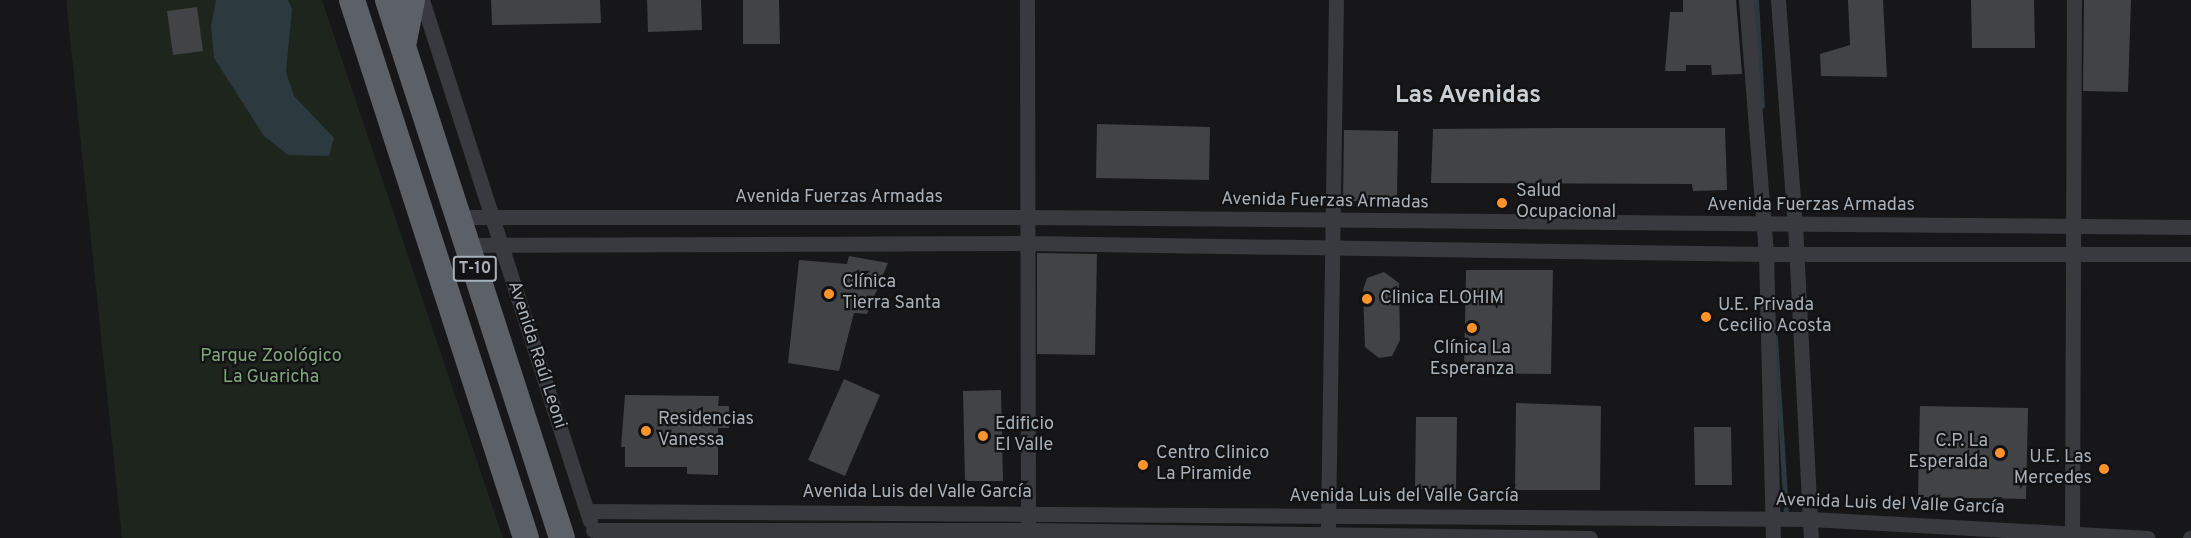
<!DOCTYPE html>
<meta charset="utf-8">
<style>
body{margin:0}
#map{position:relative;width:2191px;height:538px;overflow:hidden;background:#171719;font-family:Overpass,sans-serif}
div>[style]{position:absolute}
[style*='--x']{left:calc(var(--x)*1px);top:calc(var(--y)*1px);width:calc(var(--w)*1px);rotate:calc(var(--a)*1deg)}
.green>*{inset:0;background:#1d251d}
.water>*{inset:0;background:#2c393f}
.stream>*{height:5px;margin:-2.5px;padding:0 2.5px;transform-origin:2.5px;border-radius:2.5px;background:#2c393f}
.building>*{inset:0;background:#414346}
.minor>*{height:15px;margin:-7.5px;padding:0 7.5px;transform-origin:7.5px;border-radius:7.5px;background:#383a3f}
.trunk>*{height:26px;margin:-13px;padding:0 13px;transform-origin:13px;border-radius:13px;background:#5c6067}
.dots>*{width:16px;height:16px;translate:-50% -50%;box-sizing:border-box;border:3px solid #121214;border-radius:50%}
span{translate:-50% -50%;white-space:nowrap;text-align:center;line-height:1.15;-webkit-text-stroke:4.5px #121214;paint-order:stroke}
.shield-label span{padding:2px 4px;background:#121214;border:2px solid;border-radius:4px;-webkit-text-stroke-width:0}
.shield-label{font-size:16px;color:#a8b1ba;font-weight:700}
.poi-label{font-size:18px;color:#a8b1ba}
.left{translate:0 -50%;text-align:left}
.right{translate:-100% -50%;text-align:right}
.street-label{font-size:18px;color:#a8b1ba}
.park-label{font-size:18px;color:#82a67e}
.district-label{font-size:24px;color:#cacfd6;font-weight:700}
</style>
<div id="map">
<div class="green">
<div style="clip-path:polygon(66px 0,322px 0,503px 538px,122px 538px)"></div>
</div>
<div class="water">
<div style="clip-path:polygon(216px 0,288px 0,292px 9px,286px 72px,294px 96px,334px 138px,329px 156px,288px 155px,264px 136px,214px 58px,211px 26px)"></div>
</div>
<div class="stream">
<div style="--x:1756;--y:0;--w:106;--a:86.8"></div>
<div style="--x:1775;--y:337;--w:175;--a:86.4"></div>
</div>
<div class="building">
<div style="clip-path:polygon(491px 0,600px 0,601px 23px,492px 25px)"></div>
<div style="clip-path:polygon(647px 0,701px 0,702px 30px,648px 32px)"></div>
<div style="clip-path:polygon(743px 0,779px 0,780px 44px,743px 44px)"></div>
<div style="clip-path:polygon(1683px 0,1736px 0,1742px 74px,1712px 75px,1711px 65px,1686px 65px,1686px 71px,1665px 71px,1670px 12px,1683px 12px)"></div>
<div style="clip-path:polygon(1848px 0,1883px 0,1887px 77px,1821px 76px,1820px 54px,1850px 45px)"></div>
<div style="clip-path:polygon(1971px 0,2034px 0,2035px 48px,1972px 48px)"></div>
<div style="clip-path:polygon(2084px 0,2131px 0,2128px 92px,2083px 91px)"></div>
<div style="clip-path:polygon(197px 7px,203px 51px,173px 55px,167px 11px)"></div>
<div style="clip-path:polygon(1097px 124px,1210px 127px,1209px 180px,1096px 178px)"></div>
<div style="clip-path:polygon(1559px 128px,1725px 128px,1727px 190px,1693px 191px,1692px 184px,1431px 183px,1433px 129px)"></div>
<div style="clip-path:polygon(1344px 130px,1398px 131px,1397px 201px,1343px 201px)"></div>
<div style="clip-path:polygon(1037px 253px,1097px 254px,1095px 355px,1037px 354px)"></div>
<div style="clip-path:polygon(849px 256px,888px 263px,867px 314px,854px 313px,839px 371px,788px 363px,799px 260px,847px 264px)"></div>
<div style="clip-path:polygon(1466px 270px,1553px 270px,1551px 374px,1464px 373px)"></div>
<div style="clip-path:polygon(1384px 272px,1399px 283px,1400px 340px,1392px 356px,1379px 358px,1365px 347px,1363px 290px,1367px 278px)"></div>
<div style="clip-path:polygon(844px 379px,880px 395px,845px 476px,808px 460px)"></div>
<div style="clip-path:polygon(1001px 390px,1003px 481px,965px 481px,963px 391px)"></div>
<div style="clip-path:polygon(625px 395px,719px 396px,718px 406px,729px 406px,729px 428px,718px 428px,718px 475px,687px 474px,687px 467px,625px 467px,625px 447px,621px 447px)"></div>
<div style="clip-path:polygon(1516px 403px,1601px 406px,1600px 490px,1515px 490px)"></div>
<div style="clip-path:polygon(1920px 406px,2028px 408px,2026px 499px,1918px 497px)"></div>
<div style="clip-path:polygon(1416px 417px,1457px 417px,1456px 489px,1415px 489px)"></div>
<div style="clip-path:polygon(1694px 427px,1731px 427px,1732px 485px,1695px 485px)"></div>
</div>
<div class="minor">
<div style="--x:422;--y:0;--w:547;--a:72.13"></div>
<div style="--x:1027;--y:0;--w:523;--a:89.89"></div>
<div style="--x:1746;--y:0;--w:254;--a:85.5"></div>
<div style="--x:1766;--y:253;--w:285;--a:88.6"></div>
<div style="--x:1778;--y:0;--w:226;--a:85.7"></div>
<div style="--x:1795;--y:225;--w:313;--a:87.1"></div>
<div style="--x:458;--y:217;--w:569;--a:0"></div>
<div style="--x:1027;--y:217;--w:1164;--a:0.49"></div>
<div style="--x:467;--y:245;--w:559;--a:-0.2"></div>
<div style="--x:1026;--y:243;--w:742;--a:0.85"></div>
<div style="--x:1768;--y:254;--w:423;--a:0"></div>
<div style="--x:587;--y:511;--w:1223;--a:0.37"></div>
<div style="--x:1810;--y:519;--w:338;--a:3.2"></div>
<div style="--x:1328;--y:526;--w:526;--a:-89.13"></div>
<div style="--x:593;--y:530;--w:435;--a:0"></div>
<div style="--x:1028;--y:530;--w:562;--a:0.82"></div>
<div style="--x:2072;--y:538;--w:538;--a:-89.79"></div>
<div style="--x:2190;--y:538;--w:1;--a:0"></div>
</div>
<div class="trunk">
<div style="--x:352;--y:0;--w:565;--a:72.08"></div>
<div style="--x:388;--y:0;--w:565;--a:72.08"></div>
<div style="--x:404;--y:41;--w:42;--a:-79"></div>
</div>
<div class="dots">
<div style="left:1502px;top:203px;background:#ff932a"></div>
<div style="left:829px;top:294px;background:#ff932a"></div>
<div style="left:1367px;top:299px;background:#ff932a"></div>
<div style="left:1706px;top:317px;background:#ff932a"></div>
<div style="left:1472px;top:328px;background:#ff932a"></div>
<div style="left:646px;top:431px;background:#ff932a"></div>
<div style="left:983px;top:436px;background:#ff932a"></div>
<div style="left:2000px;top:453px;background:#ff932a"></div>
<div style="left:1143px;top:465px;background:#ff932a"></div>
<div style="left:2104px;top:469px;background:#ff932a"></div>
</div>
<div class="shield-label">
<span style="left:475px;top:269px">T-10</span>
</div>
<div class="poi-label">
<span class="left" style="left:1516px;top:203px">Salud<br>Ocupacional</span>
<span class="left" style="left:842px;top:294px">Clínica<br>Tierra Santa</span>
<span class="left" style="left:1380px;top:299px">Clinica ELOHIM</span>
<span class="left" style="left:1718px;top:317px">U.E. Privada<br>Cecilio Acosta</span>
<span style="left:1472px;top:360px">Clínica La<br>Esperanza</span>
<span class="left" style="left:658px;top:431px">Residencias<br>Vanessa</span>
<span class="left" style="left:995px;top:436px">Edificio<br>El Valle</span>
<span class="right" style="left:1988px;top:453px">C.P. La<br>Esperalda</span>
<span class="left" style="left:1156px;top:465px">Centro Clinico<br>La Piramide</span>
<span class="right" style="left:2092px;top:469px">U.E. Las<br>Mercedes</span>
</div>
<div class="street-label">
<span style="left:839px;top:198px">Avenida Fuerzas Armadas</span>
<span style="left:1325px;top:202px;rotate:1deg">Avenida Fuerzas Armadas</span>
<span style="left:1811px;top:206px">Avenida Fuerzas Armadas</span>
<span style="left:536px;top:355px;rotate:72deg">Avenida Raúl Leoni</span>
<span style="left:917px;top:493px">Avenida Luis del Valle García</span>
<span style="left:1404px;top:497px">Avenida Luis del Valle García</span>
<span style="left:1890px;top:505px;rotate:2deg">Avenida Luis del Valle García</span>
</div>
<div class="park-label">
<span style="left:271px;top:368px">Parque Zoológico<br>La Guaricha</span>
</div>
<div class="district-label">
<span style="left:1468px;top:97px">Las Avenidas</span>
</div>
</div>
